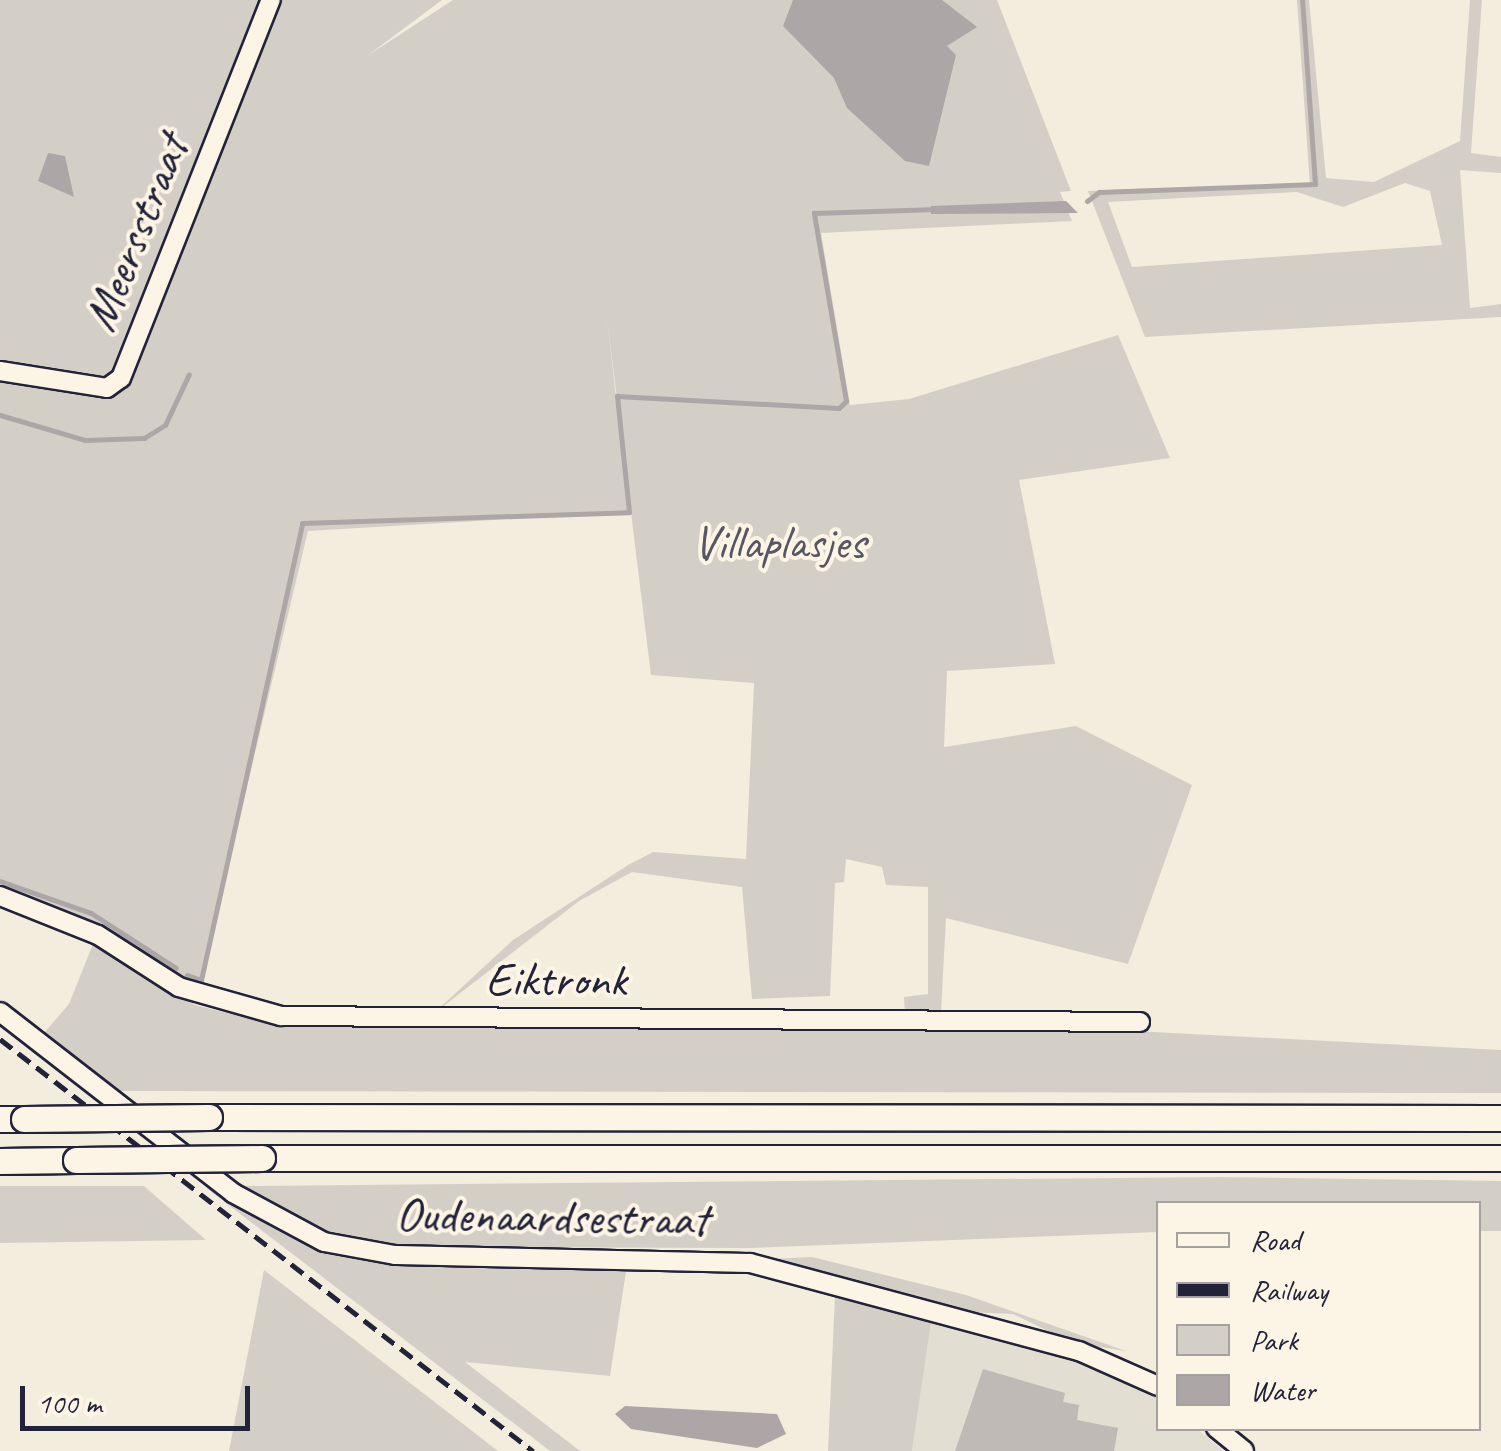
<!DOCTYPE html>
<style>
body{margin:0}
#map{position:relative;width:1501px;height:1451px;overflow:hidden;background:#f3edde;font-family:Caveat,sans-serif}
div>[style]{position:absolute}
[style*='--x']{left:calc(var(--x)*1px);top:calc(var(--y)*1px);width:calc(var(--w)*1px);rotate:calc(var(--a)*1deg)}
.built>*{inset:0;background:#e3ded2}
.green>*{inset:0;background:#d4cfc6}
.water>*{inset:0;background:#aca7a6}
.stream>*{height:5px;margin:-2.5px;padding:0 2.5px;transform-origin:2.5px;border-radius:2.5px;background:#aca7a6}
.building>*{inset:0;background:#bfbab6}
.roads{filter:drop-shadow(2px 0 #22223b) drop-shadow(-2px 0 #22223b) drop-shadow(0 2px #22223b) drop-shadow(0 -2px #22223b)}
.minor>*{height:18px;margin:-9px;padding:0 9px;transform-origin:9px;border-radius:9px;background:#fcf5e5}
.highway>*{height:25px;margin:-12.5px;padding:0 12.5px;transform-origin:12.5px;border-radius:12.5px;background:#fcf5e5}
.rail>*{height:5px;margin-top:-2.5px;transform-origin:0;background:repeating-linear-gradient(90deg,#22223b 0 15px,transparent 0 23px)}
.bridges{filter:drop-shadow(2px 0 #22223b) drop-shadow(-2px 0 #22223b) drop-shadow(0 2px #22223b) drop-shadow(0 -2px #22223b)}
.highway-bridge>*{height:25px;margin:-12.5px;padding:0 12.5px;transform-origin:12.5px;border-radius:12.5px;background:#fcf5e5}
span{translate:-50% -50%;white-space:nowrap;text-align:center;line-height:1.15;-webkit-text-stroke:8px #fcf5e5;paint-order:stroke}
.street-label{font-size:48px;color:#22223b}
.park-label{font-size:48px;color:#575665}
.legend{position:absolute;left:1156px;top:1201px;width:325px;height:230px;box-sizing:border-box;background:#fcf5e5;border:2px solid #a5a1a1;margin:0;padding:12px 18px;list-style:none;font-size:30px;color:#22223b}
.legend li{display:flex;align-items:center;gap:20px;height:50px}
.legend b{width:50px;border:2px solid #a5a1a1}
.scale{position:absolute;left:20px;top:1386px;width:230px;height:45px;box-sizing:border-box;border:5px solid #22223b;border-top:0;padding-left:12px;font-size:30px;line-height:35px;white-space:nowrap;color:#22223b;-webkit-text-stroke:8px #fcf5e5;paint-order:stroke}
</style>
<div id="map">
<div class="built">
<div style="clip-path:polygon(931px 1323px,1105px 1368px,1158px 1397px,1158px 1428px,1197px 1429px,1224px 1451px,912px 1451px)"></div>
</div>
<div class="green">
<div style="clip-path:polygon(0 0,442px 0,367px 56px,453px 0,997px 0,1071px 191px,1060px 192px,1072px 221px,821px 233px,850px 405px,909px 399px,1118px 335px,1170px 458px,1019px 480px,1055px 664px,947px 671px,944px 747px,1076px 726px,1192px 785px,1128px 964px,946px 918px,941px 1013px,905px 1014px,904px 997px,928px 994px,928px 887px,886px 885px,882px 867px,846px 859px,844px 882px,835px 883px,830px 996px,752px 999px,742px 887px,632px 872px,579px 901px,432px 1015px,513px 940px,628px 865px,653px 852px,746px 859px,754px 683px,651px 675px,607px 318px,629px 512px,308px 531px,199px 987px,80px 916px,0 886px)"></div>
<div style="clip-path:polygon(evenodd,1297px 0,1309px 0,1326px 178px,1374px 182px,1460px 141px,1470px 0,1482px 0,1471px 153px,1501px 157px,1501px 173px,1460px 170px,1470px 308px,1501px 304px,1501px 317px,1145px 337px,1088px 191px,1310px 186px,1297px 0,1405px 183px,1430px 191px,1442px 245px,1132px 267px,1108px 202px,1297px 192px,1343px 207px,1405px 183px)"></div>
<div style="clip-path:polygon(93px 944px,195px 1005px,270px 1024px,1115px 1030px,1501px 1050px,1501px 1093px,118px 1091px,44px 1033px,69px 1004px)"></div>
<div style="clip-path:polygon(1222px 1177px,1501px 1181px,1501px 1231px,1479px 1231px,1478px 1204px,1158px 1204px,1158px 1232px,749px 1248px,393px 1247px,329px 1235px,242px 1186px)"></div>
<div style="clip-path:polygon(0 1186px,144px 1186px,206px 1240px,0 1243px)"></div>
<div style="clip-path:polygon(205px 1187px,298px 1240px,351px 1257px,627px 1265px,610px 1376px,465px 1362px,580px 1451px,550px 1451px)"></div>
<div style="clip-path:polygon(812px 1257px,966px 1295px,1126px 1351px,1073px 1343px,1013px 1314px,965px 1312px,771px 1259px)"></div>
<div style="clip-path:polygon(264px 1270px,498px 1451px,229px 1451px)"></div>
<div style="clip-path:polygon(835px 1295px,931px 1323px,912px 1451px,828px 1451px)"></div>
</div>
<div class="water">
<div style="clip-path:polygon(793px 0,942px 0,977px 27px,947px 46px,956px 55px,929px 166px,905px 161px,847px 108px,834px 78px,783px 26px)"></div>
<div style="clip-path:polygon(48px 153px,65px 156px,74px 197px,38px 181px)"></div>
<div style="clip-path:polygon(1066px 201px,1078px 213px,931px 214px,931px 206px)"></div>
<div style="clip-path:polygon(625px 1406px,777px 1414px,786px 1434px,757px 1448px,631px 1429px,615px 1414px)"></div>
</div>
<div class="stream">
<div style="--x:1087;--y:201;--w:15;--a:-37"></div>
<div style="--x:1099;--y:192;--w:216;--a:-2.1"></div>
<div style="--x:1315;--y:184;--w:184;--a:-94"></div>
<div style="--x:0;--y:415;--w:89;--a:16.4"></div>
<div style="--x:85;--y:440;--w:59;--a:-1.9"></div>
<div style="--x:144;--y:438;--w:25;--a:-32"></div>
<div style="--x:165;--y:425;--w:56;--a:-64.8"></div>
<div style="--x:0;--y:881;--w:96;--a:19.4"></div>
<div style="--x:91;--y:913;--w:101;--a:32.9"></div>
<div style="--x:187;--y:975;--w:15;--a:20"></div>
<div style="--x:201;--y:980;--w:468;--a:-77.5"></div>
<div style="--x:302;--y:523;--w:327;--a:-1.9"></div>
<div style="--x:629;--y:512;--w:117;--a:-95.9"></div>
<div style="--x:617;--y:396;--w:222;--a:3.1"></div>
<div style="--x:839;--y:408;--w:10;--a:-45"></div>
<div style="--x:846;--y:401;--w:191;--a:-99.7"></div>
<div style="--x:814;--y:213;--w:123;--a:-1.9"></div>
</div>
<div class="building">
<div style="clip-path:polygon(983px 1369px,1065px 1393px,1063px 1402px,1079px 1405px,1077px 1420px,1118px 1428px,1114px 1451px,955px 1451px)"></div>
</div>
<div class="roads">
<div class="minor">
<div style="--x:0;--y:371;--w:108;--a:9"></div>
<div style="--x:107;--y:388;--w:17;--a:-36"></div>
<div style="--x:121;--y:378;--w:407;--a:-68.4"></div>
<div style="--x:0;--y:896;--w:105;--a:21.7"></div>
<div style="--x:98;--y:935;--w:96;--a:32.7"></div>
<div style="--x:179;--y:987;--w:106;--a:15.9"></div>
<div style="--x:281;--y:1016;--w:859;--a:0.4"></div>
<div style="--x:0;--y:1012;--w:295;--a:37.8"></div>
<div style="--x:233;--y:1193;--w:103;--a:28.3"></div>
<div style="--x:324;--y:1242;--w:72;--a:10.4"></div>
<div style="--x:395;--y:1255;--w:355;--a:1.3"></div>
<div style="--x:750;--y:1263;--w:341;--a:15"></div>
<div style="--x:1079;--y:1351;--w:86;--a:23.9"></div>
<div style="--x:1216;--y:1428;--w:36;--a:39"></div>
</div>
<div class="highway">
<div style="--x:209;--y:1117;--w:1292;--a:0.04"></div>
<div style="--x:0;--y:1119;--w:24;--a:0"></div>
<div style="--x:262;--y:1158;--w:1239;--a:0"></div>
<div style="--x:0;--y:1161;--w:76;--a:-0.8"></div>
</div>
</div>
<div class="rail">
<div style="--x:0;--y:1039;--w:674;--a:37.7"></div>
</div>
<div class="bridges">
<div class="highway-bridge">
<div style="--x:24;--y:1119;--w:185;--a:-0.6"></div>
<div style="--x:76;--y:1160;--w:186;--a:-0.6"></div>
</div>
</div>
<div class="street-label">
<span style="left:136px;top:233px;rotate:-68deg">Meersstraat</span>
<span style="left:556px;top:980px">Eiktronk</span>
<span style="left:552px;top:1217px;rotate:1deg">Oudenaardsestraat</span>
</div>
<div class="park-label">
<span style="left:779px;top:543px">Villaplasjes</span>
</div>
<ul class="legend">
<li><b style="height:12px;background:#fcf5e5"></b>Road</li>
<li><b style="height:12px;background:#22223b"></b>Railway</li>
<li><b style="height:28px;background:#d4cfc6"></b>Park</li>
<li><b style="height:28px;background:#aca7a6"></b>Water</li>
</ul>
<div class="scale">100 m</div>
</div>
